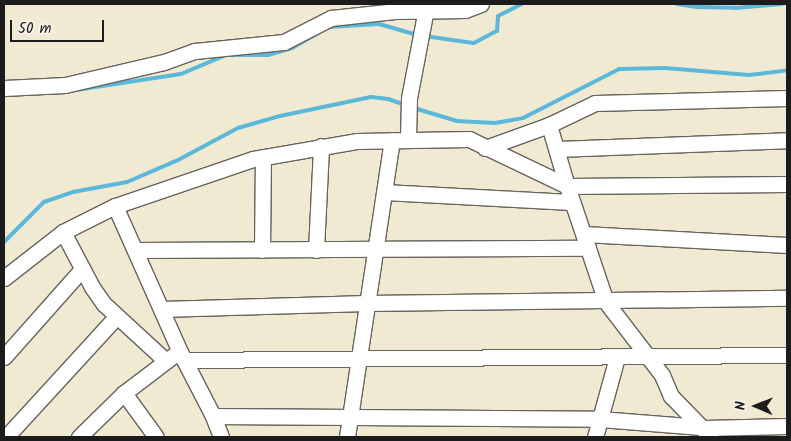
<!DOCTYPE html>
<style>
body{margin:0}
#map{position:relative;width:791px;height:441px;overflow:hidden;background:#f0ead3;font-family:Kalam,sans-serif}
div>[style]{position:absolute}
[style*='--x']{left:calc(var(--x)*1px);top:calc(var(--y)*1px);width:calc(var(--w)*1px);rotate:calc(var(--a)*1deg)}
.stream>*{height:4px;margin:-2px;padding:0 2px;transform-origin:2px;border-radius:2px;background:#5cb8da}
.roads{filter:drop-shadow(1px 0 #66645c) drop-shadow(-1px 0 #66645c) drop-shadow(0 1px #66645c) drop-shadow(0 -1px #66645c)}
.street>*{height:15px;margin:-7.5px;padding:0 7.5px;transform-origin:7.5px;border-radius:7.5px;background:#fff}
span{translate:-50% -50%;white-space:nowrap;text-align:center;line-height:1.15;-webkit-text-stroke:5px #f7f3e8;paint-order:stroke}
.frame{position:absolute;inset:0;border:5px solid #1c1c1c;pointer-events:none}
.north{position:absolute;left:731px;top:381px;width:50px;height:50px;-webkit-text-stroke:4px #f7f3e8;paint-order:stroke;rotate:271deg;font-size:14px;font-weight:700;line-height:20px;text-align:center;color:#1c1c1c}
.north::after{content:'';display:block;margin:auto;width:18px;height:22px;background:#1c1c1c;clip-path:polygon(50% 0,100% 100%,50% 72%,0 100%)}
.scale{position:absolute;left:10px;top:20px;width:94px;height:22px;box-sizing:border-box;border:2px solid #1c1c1c;border-top:0;padding-left:6px;font-size:15px;line-height:18px;white-space:nowrap;color:#1c1c1c;-webkit-text-stroke:4px #f7f3e8;paint-order:stroke}
</style>
<div id="map">
<div class="stream">
<div style="--x:677;--y:4;--w:20;--a:9"></div>
<div style="--x:697;--y:7;--w:39;--a:1"></div>
<div style="--x:736;--y:8;--w:46;--a:-5"></div>
<div style="--x:328;--y:27;--w:51;--a:-3.4"></div>
<div style="--x:379;--y:24;--w:40;--a:16"></div>
<div style="--x:424;--y:36;--w:50;--a:8"></div>
<div style="--x:474;--y:43;--w:26;--a:-28"></div>
<div style="--x:497;--y:31;--w:15;--a:-86"></div>
<div style="--x:498;--y:16;--w:27;--a:-27"></div>
<div style="--x:76;--y:90;--w:106;--a:-8.7"></div>
<div style="--x:181;--y:74;--w:49;--a:-22.9"></div>
<div style="--x:226;--y:55;--w:42;--a:0"></div>
<div style="--x:268;--y:55;--w:25;--a:-16"></div>
<div style="--x:292;--y:48;--w:32;--a:-30"></div>
<div style="--x:414;--y:108;--w:45;--a:16.8"></div>
<div style="--x:457;--y:121;--w:38;--a:3"></div>
<div style="--x:495;--y:123;--w:28;--a:-10"></div>
<div style="--x:523;--y:118;--w:108;--a:-27"></div>
<div style="--x:619;--y:69;--w:46;--a:-1.2"></div>
<div style="--x:665;--y:68;--w:84;--a:4.8"></div>
<div style="--x:749;--y:75;--w:38;--a:-7"></div>
<div style="--x:4;--y:242;--w:57;--a:-45"></div>
<div style="--x:44;--y:202;--w:31;--a:-19"></div>
<div style="--x:73;--y:192;--w:55;--a:-10.5"></div>
<div style="--x:127;--y:182;--w:56;--a:-23.3"></div>
<div style="--x:178;--y:160;--w:68;--a:-28.1"></div>
<div style="--x:238;--y:128;--w:44;--a:-15.9"></div>
<div style="--x:280;--y:116;--w:93;--a:-11.8"></div>
<div style="--x:371;--y:97;--w:17;--a:7"></div>
<div style="--x:388;--y:99;--w:18;--a:19"></div>
</div>
<div class="roads">
<div class="street">
<div style="--x:4;--y:88;--w:61;--a:-2.8"></div>
<div style="--x:65;--y:85;--w:102;--a:-13.1"></div>
<div style="--x:164;--y:62;--w:33;--a:-20"></div>
<div style="--x:195;--y:51;--w:89;--a:-5.8"></div>
<div style="--x:284;--y:42;--w:53;--a:-27.1"></div>
<div style="--x:331;--y:18;--w:64;--a:-6.2"></div>
<div style="--x:395;--y:11;--w:70;--a:-0.8"></div>
<div style="--x:465;--y:10;--w:17;--a:-21"></div>
<div style="--x:549;--y:125;--w:64;--a:73.6"></div>
<div style="--x:567;--y:186;--w:220;--a:-0.5"></div>
<div style="--x:408;--y:139;--w:41;--a:-88.6"></div>
<div style="--x:409;--y:98;--w:96;--a:-79.2"></div>
<div style="--x:485;--y:148;--w:68;--a:-19.8"></div>
<div style="--x:549;--y:125;--w:51;--a:-25.6"></div>
<div style="--x:595;--y:103;--w:192;--a:-1.5"></div>
<div style="--x:557;--y:149;--w:230;--a:-2.2"></div>
<div style="--x:384;--y:192;--w:187;--a:3.1"></div>
<div style="--x:115;--y:206;--w:160;--a:66"></div>
<div style="--x:180;--y:352;--w:72;--a:62.7"></div>
<div style="--x:213;--y:416;--w:22;--a:69"></div>
<div style="--x:63;--y:232;--w:62;--a:62.2"></div>
<div style="--x:92;--y:287;--w:21;--a:55"></div>
<div style="--x:104;--y:304;--w:83;--a:42.6"></div>
<div style="--x:584;--y:234;--w:203;--a:3.1"></div>
<div style="--x:135;--y:250;--w:453;--a:-0.3"></div>
<div style="--x:262;--y:250;--w:93;--a:-89.4"></div>
<div style="--x:316;--y:250;--w:104;--a:-87.2"></div>
<div style="--x:4;--y:278;--w:75;--a:-37.9"></div>
<div style="--x:63;--y:232;--w:58;--a:-26.6"></div>
<div style="--x:115;--y:206;--w:146;--a:-18.8"></div>
<div style="--x:253;--y:159;--w:106;--a:-9.8"></div>
<div style="--x:357;--y:141;--w:112;--a:-1"></div>
<div style="--x:469;--y:139;--w:109;--a:25.6"></div>
<div style="--x:567;--y:186;--w:122;--a:71.4"></div>
<div style="--x:606;--y:302;--w:92;--a:52.5"></div>
<div style="--x:662;--y:375;--w:23;--a:67"></div>
<div style="--x:671;--y:396;--w:57;--a:45.7"></div>
<div style="--x:161;--y:309;--w:206;--a:-1.7"></div>
<div style="--x:367;--y:303;--w:420;--a:-0.7"></div>
<div style="--x:4;--y:357;--w:118;--a:-48.4"></div>
<div style="--x:184;--y:360;--w:603;--a:-0.48"></div>
<div style="--x:124;--y:393;--w:54;--a:54"></div>
<div style="--x:213;--y:416;--w:387;--a:0.4"></div>
<div style="--x:600;--y:419;--w:101;--a:4.5"></div>
<div style="--x:702;--y:428;--w:85;--a:-1.3"></div>
<div style="--x:6;--y:437;--w:164;--a:-47.5"></div>
<div style="--x:79;--y:437;--w:63;--a:-44.4"></div>
<div style="--x:124;--y:393;--w:63;--a:-37.2"></div>
<div style="--x:347;--y:437;--w:300;--a:-81.4"></div>
<div style="--x:595;--y:437;--w:83;--a:-74.6"></div>
</div>
</div>
<div class="frame"></div>
<div class="north">N</div>
<div class="scale">50 m</div>
</div>
